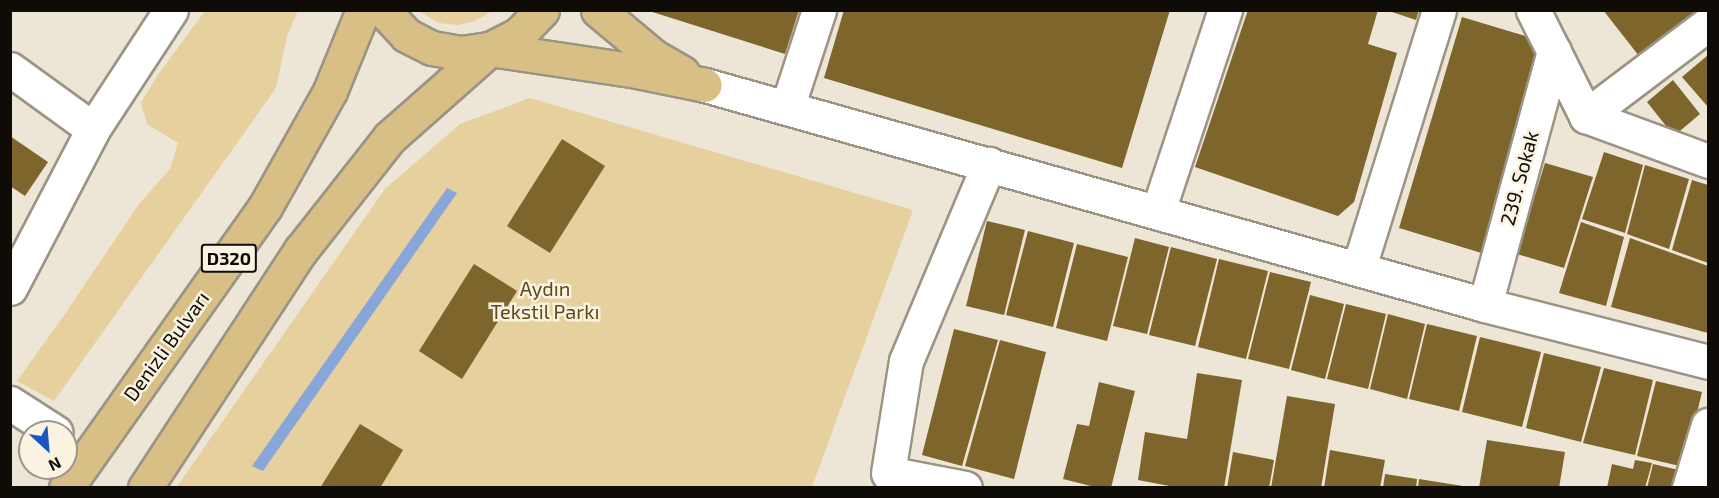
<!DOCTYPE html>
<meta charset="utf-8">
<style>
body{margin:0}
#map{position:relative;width:1719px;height:498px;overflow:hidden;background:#ede5d5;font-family:"Exo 2",sans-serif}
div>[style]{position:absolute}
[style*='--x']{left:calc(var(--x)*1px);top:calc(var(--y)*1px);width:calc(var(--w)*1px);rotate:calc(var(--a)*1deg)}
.green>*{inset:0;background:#e6d09d}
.water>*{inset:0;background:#89a6d9}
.building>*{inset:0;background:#7d652b}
.roads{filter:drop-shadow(2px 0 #9b9484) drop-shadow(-2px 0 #9b9484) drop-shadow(0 2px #9b9484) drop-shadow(0 -2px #9b9484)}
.minor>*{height:33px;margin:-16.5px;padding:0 16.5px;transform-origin:16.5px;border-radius:16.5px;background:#fff}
.secondary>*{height:33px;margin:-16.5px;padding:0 16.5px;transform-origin:16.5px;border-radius:16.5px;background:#fff}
.trunk>*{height:33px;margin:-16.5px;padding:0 16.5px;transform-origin:16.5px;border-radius:16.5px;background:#d8bf86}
span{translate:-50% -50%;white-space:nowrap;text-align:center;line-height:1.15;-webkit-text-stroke:5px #faf3e2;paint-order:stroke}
.shield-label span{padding:2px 4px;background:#faf3e2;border:2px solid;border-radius:4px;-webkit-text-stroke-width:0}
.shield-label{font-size:18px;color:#0f0c07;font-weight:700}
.street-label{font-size:20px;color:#0f0c07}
.park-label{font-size:20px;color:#5c491c}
.frame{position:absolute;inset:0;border:12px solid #0f0c07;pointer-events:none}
.north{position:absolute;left:18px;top:420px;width:60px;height:60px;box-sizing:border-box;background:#faf3e2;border:2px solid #9c978a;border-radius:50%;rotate:154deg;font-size:16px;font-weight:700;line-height:24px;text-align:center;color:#0f0c07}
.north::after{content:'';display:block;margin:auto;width:21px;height:27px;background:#1d56c3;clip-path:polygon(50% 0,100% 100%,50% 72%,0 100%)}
</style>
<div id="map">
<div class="green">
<div style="clip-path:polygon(205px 11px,298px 11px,287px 36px,276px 88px,54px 401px,17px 381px,65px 314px,139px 204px,170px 169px,178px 143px,147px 124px,141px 103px,157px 76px)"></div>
<div style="clip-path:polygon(419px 11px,492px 11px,475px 21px,458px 25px,439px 23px)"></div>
<div style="clip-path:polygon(530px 98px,913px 210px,812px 487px,176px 488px,385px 189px,460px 124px)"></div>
</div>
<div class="water">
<div style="clip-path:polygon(447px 188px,457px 193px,263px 471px,252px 466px)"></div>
</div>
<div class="building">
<div style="clip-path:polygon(646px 10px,799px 10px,785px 54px)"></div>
<div style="clip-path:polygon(844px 10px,1170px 10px,1122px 168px,824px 78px)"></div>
<div style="clip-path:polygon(1248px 10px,1378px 10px,1368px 44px,1397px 53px,1354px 202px,1338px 216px,1195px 167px)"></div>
<div style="clip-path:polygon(1386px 10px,1419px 10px,1416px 20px)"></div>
<div style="clip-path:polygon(1603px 10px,1697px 10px,1639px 56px)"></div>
<div style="clip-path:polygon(1462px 17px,1548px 43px,1485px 254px,1399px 228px)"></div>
<div style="clip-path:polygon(1708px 55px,1708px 107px,1682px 77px)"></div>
<div style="clip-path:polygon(1673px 80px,1700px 114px,1674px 136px,1647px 102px)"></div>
<div style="clip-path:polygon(10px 136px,48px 162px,25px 196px,10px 186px)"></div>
<div style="clip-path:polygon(562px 139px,605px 166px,550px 253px,507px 226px)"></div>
<div style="clip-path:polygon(1604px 152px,1643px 165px,1625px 233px,1582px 219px)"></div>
<div style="clip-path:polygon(1545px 163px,1593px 177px,1564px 268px,1517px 254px)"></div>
<div style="clip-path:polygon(1645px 165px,1689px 179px,1669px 249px,1627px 234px)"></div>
<div style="clip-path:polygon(1692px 180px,1708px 185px,1708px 263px,1672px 250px)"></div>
<div style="clip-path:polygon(987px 221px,1025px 230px,1004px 315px,966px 306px)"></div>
<div style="clip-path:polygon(1581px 222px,1624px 237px,1606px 306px,1559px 293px)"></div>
<div style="clip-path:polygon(1028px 231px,1074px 243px,1053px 327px,1006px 315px)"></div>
<div style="clip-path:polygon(1135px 238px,1169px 247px,1147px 334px,1113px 326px)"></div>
<div style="clip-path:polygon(1630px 238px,1708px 266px,1708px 333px,1611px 307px)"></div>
<div style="clip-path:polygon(1077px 244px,1128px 257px,1107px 341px,1056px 328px)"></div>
<div style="clip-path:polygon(1171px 247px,1217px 259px,1195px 346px,1149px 335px)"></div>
<div style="clip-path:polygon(1219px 259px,1268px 271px,1246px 359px,1198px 347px)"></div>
<div style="clip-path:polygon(474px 264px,517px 291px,462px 379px,419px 351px)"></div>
<div style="clip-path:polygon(1270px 272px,1311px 282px,1289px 369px,1248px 359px)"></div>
<div style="clip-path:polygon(1310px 295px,1344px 304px,1325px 379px,1291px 370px)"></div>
<div style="clip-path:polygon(1346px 304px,1386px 314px,1368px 389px,1327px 379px)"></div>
<div style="clip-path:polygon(1388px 314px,1425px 324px,1407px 399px,1370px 389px)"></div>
<div style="clip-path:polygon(1427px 324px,1477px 336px,1459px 411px,1409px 399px)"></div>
<div style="clip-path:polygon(954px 329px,998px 340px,962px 466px,922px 455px)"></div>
<div style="clip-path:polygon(1480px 337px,1541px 352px,1522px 427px,1462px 412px)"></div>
<div style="clip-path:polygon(1000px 340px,1046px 352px,1014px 479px,965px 466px)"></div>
<div style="clip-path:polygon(1544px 353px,1601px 367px,1581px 442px,1526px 428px)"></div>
<div style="clip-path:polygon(1604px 368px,1653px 380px,1635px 455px,1583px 443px)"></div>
<div style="clip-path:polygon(1197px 373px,1242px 380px,1224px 488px,1180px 488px,1138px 480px,1145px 432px,1187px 439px)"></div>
<div style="clip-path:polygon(1656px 381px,1702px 392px,1684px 467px,1637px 456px)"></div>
<div style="clip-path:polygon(1099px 382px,1135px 391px,1111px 488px,1099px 488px,1063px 479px,1077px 424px,1089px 426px)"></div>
<div style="clip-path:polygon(1287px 396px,1335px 404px,1321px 488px,1271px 488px)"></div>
<div style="clip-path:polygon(360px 424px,403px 450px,380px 488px,320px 488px)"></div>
<div style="clip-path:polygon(1487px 440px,1565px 452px,1559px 488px,1479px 488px)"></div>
<div style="clip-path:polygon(1330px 450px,1385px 460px,1380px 488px,1324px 488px)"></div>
<div style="clip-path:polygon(1233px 452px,1274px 460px,1269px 488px,1227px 488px)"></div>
<div style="clip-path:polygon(1635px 460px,1652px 463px,1645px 488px,1607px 488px,1612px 464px,1633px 469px)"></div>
<div style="clip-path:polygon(1653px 464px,1683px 471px,1679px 488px,1647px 488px)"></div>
<div style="clip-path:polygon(1385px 474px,1417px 479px,1416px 488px,1383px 488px)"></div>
<div style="clip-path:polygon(1419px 479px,1463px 486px,1463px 488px,1418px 488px)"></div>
</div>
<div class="roads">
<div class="minor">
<div style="--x:1533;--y:10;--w:119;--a:63.4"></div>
<div style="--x:1586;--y:116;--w:130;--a:20.2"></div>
<div style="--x:10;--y:69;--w:102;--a:35.9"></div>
<div style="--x:787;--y:108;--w:103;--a:-71.9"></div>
<div style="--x:1586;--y:116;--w:153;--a:-37"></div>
<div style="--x:1158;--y:211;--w:212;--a:-71.6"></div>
<div style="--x:1359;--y:267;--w:269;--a:-72.7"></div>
<div style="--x:10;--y:288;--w:179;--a:-62.4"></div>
<div style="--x:93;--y:129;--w:142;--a:-56.8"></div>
<div style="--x:1485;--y:305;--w:263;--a:-74.8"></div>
<div style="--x:10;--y:403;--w:54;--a:32.8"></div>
<div style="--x:965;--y:488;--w:78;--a:-169"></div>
<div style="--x:888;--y:473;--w:113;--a:-80.9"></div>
<div style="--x:906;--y:361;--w:214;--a:-67.2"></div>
<div style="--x:1689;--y:488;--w:66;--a:-73.2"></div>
</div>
<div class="secondary">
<div style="--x:705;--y:85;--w:810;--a:15.75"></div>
<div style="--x:1485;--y:305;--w:230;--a:14.3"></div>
</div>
<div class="trunk">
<div style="--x:383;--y:10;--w:34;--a:47"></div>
<div style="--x:406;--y:35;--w:29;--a:27"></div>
<div style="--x:432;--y:48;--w:29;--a:10"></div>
<div style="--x:461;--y:53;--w:29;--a:-8"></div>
<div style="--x:490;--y:49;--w:149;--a:8.5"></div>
<div style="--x:637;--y:71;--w:69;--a:11.6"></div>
<div style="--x:598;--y:10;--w:72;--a:39.9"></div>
<div style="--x:653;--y:56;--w:34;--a:30"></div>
<div style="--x:66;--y:488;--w:344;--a:-54.7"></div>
<div style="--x:265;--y:207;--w:133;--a:-60.7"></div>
<div style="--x:330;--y:91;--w:87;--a:-67.8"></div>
<div style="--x:145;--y:488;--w:285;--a:-56.8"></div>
<div style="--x:301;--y:250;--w:142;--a:-51.8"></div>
<div style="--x:389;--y:138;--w:135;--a:-41.4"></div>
<div style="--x:490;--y:49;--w:33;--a:-27"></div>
<div style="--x:519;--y:34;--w:33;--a:-46"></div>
</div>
</div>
<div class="shield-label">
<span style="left:229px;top:258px">D320</span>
</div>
<div class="street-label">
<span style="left:1519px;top:178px;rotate:-75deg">239. Sokak</span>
<span style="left:166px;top:346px;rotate:-54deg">Denizli Bulvarı</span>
</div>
<div class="park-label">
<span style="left:545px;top:300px">Aydın<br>Tekstil Parkı</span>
</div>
<div class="frame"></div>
<div class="north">N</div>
</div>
